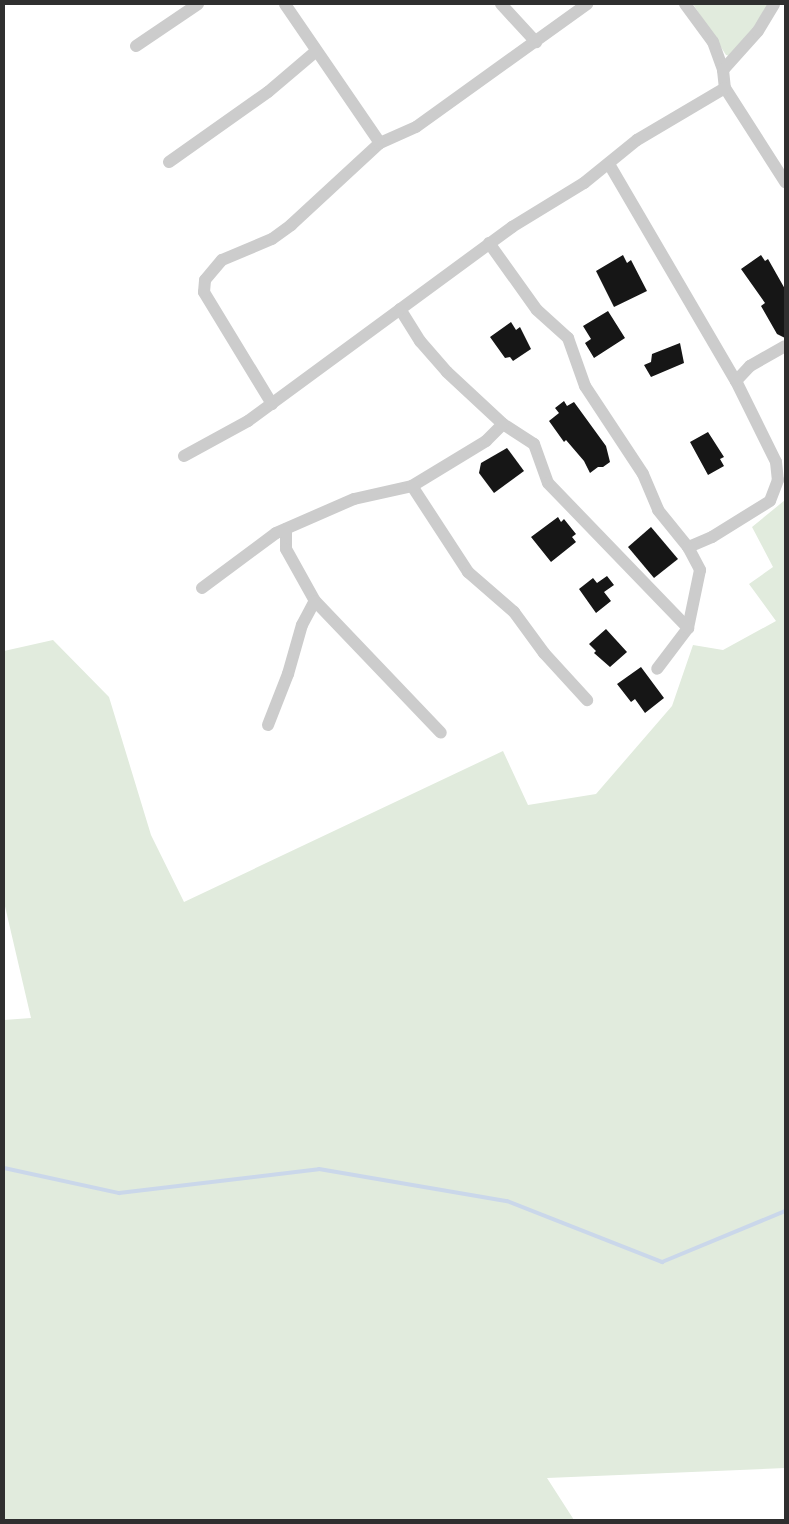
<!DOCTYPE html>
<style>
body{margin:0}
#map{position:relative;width:789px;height:1524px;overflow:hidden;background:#fff;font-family:"PT Sans Narrow",sans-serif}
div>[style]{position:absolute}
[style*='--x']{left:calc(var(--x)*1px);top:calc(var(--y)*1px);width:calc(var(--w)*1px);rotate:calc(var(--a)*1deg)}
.green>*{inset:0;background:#e1ebdd}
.stream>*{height:4px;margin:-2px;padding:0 2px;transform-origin:2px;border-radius:2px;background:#cad7ea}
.building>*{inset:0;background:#161616}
.street>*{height:12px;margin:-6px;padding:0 6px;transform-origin:6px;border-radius:6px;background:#ccc}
span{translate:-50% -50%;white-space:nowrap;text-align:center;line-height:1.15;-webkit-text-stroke:5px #fff;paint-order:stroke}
.frame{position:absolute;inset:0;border:5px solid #2f2f2f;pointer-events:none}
</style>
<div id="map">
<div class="green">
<div style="clip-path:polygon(693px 4px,775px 4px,730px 56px,726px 55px)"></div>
<div style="clip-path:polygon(785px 500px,785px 1468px,547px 1478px,574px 1520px,4px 1520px,4px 1020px,31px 1018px,4px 902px,4px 651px,53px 640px,109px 697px,151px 835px,184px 902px,503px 751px,528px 805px,596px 794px,672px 706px,693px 645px,723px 650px,776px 621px,749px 584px,773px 567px,752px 527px)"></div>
</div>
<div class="stream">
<div style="--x:4;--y:1168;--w:118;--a:12.3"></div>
<div style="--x:119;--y:1193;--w:201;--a:-6.8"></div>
<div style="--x:319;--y:1169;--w:191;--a:9.7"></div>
<div style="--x:507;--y:1201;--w:167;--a:21.5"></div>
<div style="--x:662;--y:1262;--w:133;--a:-22.5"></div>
</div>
<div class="building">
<div style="clip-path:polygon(623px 255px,627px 263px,631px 260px,647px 291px,614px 307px,596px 271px)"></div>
<div style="clip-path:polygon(761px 255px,765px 261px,768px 259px,785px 289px,785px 338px,777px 334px,761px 306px,765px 303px,741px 269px)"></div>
<div style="clip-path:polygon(608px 311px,625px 338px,594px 358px,585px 343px,591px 339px,583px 326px)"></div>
<div style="clip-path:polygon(511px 322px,516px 330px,520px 327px,531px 349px,513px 361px,510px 357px,505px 358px,490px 337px)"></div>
<div style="clip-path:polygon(680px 343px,684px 363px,651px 377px,644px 365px,651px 362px,652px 354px)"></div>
<div style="clip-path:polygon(564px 401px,567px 406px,574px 402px,606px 446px,610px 462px,603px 467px,598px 467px,590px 473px,584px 461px,566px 440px,564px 442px,549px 421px,559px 413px,555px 408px)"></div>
<div style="clip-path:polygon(708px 432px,724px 457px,720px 459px,724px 466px,708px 475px,690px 442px)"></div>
<div style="clip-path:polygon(507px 448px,524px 471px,494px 493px,479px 473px,481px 463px)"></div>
<div style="clip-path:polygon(558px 517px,561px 522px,564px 519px,576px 534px,572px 537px,576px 542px,551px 562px,531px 537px)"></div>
<div style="clip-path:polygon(651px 527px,678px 559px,654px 578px,628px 547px)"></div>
<div style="clip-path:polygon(607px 576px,614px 585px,604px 592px,611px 601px,596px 613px,579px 589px,593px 578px,597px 583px)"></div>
<div style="clip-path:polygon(606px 629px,627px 652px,610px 667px,594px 653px,596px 651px,589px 644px)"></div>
<div style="clip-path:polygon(641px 667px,664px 698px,645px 713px,635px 699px,631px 702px,617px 684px)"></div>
</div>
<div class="street">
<div style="--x:501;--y:4;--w:52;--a:47.4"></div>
<div style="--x:685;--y:4;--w:47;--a:53.6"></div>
<div style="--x:713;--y:42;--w:30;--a:70"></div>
<div style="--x:723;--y:70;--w:18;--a:84"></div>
<div style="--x:725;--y:88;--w:112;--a:57.4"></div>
<div style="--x:136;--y:46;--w:75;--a:-34.1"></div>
<div style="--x:723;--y:70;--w:52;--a:-48.1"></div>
<div style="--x:758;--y:31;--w:31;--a:-59"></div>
<div style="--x:380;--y:143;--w:39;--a:-24"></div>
<div style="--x:416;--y:127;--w:211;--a:-35.7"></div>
<div style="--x:169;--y:162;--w:121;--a:-35.3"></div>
<div style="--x:268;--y:92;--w:62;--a:-40.4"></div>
<div style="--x:609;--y:164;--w:251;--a:59.7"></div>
<div style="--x:736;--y:381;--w:90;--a:63.7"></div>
<div style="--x:776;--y:462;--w:18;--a:84"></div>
<div style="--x:778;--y:480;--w:22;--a:111"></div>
<div style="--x:770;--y:501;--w:68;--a:148.2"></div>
<div style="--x:712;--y:537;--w:26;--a:157"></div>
<div style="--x:489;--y:243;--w:82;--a:54.4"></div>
<div style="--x:537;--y:310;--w:42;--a:42.1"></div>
<div style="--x:568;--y:338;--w:51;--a:70.5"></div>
<div style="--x:585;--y:386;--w:105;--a:56.6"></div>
<div style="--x:643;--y:474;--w:39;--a:67"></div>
<div style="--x:658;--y:510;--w:48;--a:51"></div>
<div style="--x:688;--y:547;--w:26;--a:62"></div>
<div style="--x:700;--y:570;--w:59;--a:101.7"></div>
<div style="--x:688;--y:628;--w:51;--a:127.1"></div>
<div style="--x:400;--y:309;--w:38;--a:58"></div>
<div style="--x:420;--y:341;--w:41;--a:48.9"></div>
<div style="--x:447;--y:372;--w:76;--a:42.9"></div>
<div style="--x:503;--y:424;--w:37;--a:33"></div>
<div style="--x:534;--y:444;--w:41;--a:70.3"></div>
<div style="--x:548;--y:483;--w:202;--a:46"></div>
<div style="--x:736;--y:381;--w:21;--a:-47"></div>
<div style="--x:750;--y:366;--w:40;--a:-29.7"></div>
<div style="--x:272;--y:404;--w:131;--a:-121.3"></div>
<div style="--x:204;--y:292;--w:12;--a:-85"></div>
<div style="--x:205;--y:280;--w:26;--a:-50"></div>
<div style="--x:222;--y:260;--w:54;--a:-22.8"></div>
<div style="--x:272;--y:239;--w:24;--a:-36"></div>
<div style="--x:291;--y:225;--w:121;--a:-42.7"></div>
<div style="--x:380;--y:143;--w:168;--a:-124.4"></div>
<div style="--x:184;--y:456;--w:73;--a:-28.7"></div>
<div style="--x:248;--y:421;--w:328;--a:-36.3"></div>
<div style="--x:512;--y:227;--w:84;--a:-31.4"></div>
<div style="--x:584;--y:183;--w:68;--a:-39.1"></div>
<div style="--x:637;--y:140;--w:102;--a:-30.6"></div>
<div style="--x:412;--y:486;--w:103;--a:56.9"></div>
<div style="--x:468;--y:572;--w:61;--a:41"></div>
<div style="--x:514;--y:612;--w:51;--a:53.8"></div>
<div style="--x:544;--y:653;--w:64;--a:47.5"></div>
<div style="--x:286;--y:529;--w:20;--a:90"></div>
<div style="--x:286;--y:549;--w:60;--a:60.9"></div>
<div style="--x:315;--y:601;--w:182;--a:46.3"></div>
<div style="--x:202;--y:588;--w:92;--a:-36.6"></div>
<div style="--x:276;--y:533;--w:85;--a:-23.6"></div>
<div style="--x:354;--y:499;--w:59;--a:-12.6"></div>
<div style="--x:412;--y:486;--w:87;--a:-31.3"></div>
<div style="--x:486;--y:441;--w:24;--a:-45"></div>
<div style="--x:268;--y:725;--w:55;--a:-68.6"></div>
<div style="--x:288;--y:674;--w:51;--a:-74.1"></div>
<div style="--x:302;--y:625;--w:27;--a:-62"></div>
</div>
<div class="frame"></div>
</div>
